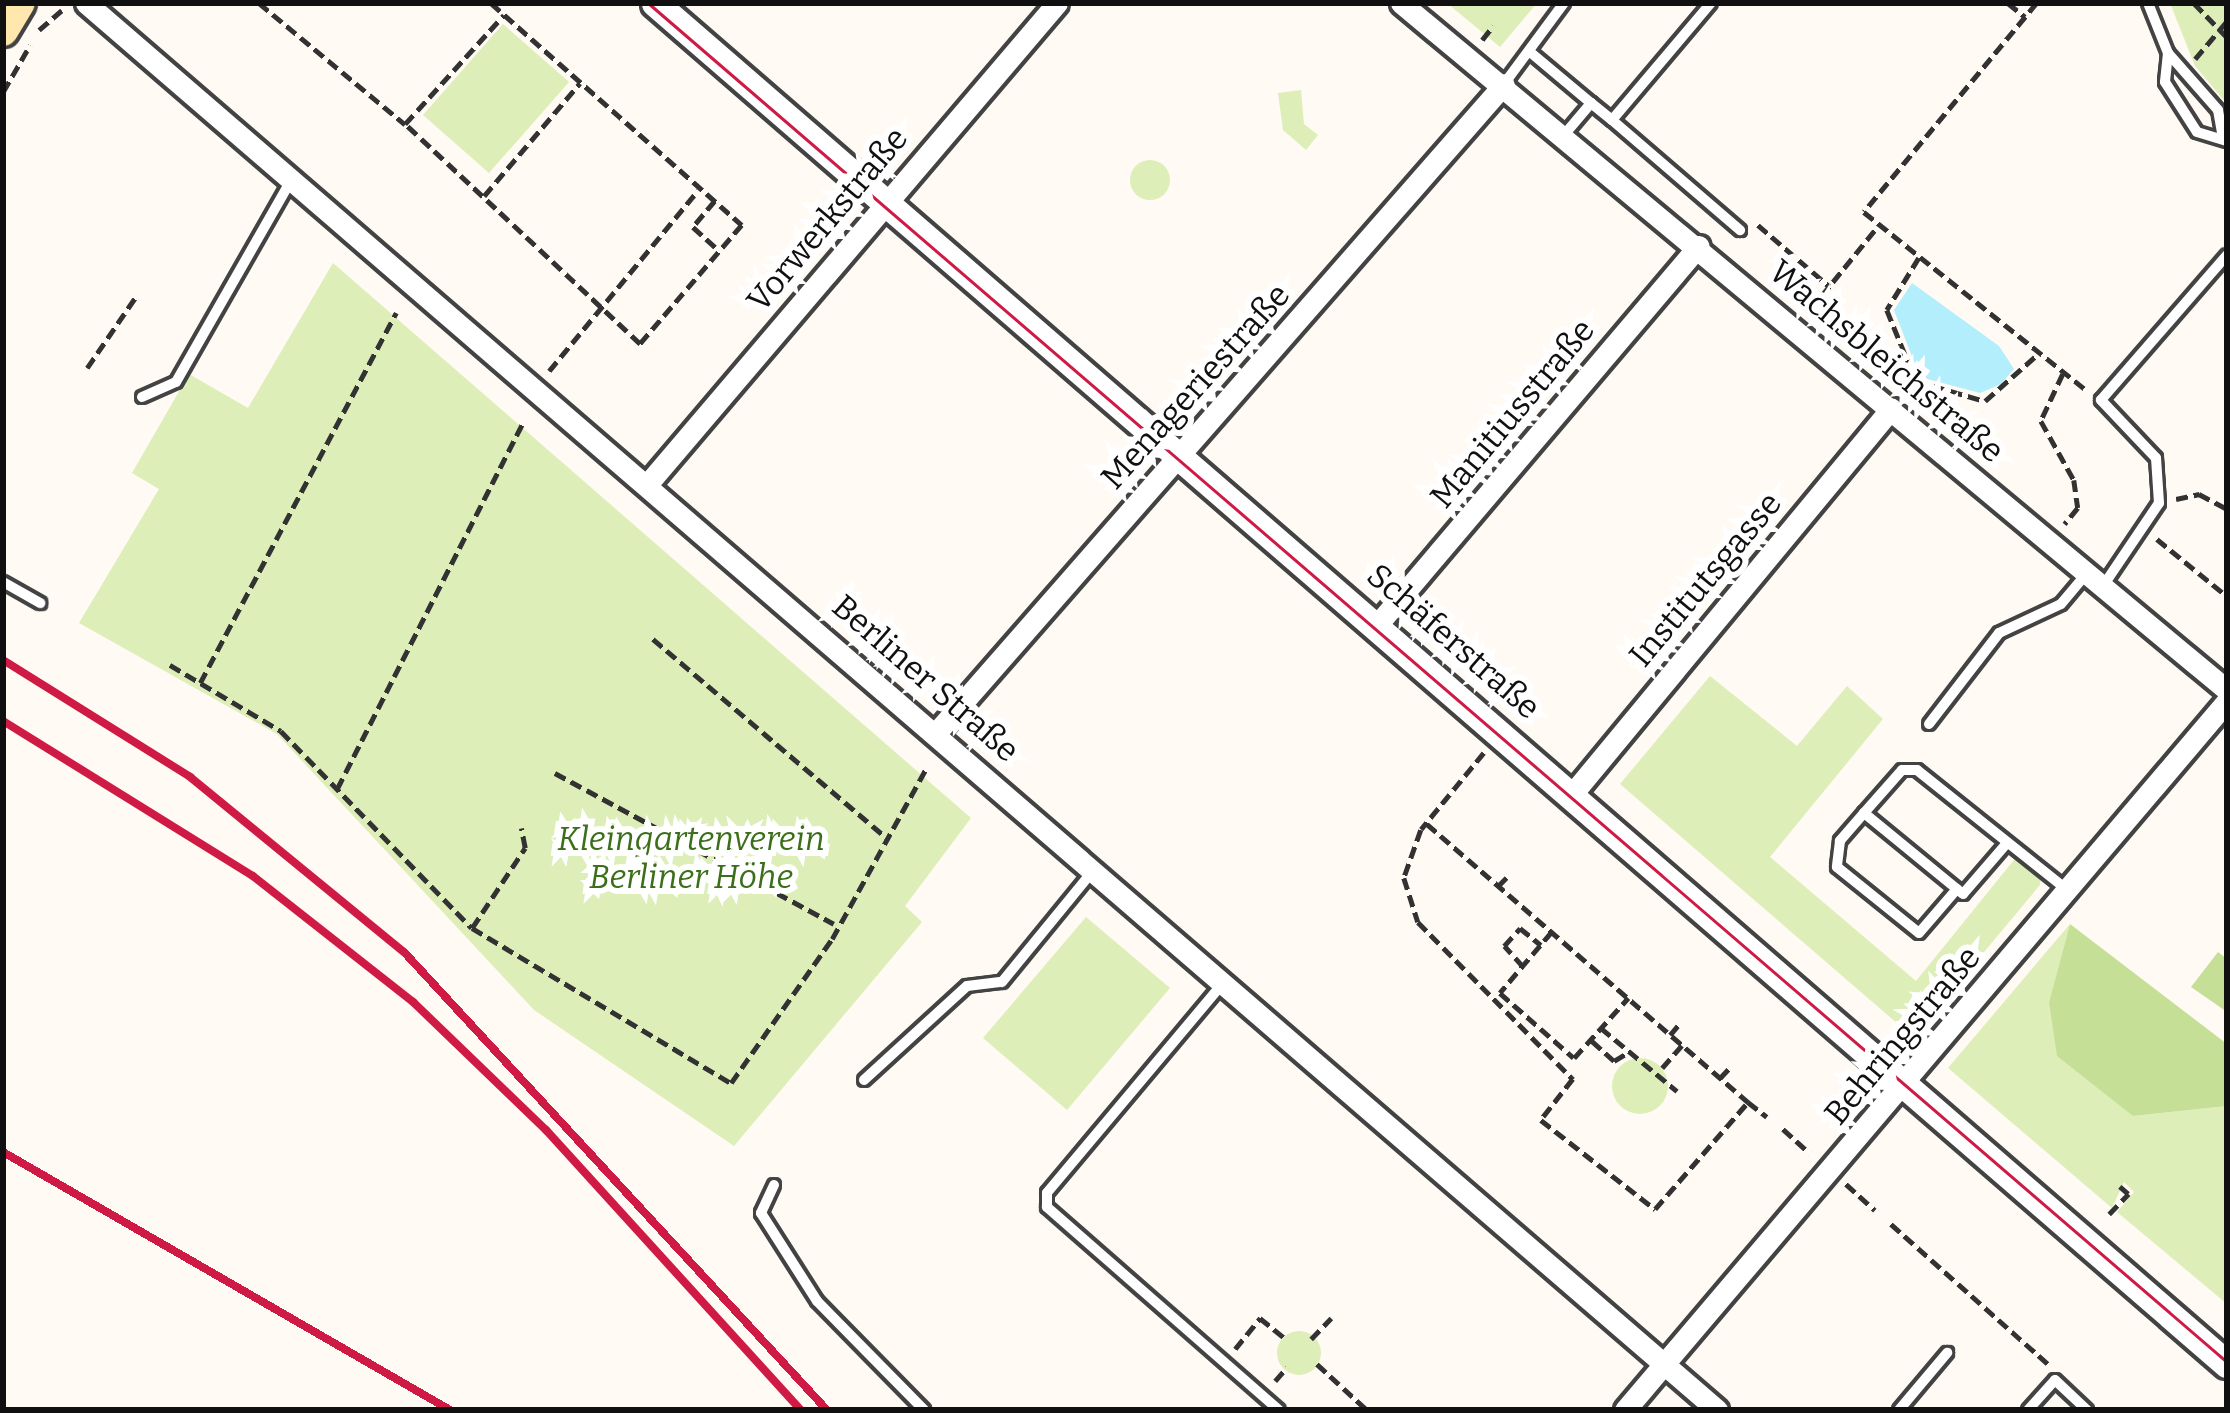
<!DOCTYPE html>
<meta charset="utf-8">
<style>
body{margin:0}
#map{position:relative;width:2230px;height:1413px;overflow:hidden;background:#fffaf3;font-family:Bitter,serif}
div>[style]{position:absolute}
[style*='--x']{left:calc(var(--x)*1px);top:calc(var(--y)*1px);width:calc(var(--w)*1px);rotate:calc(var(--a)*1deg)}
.green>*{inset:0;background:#deeeb8}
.round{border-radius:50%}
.forest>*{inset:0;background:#c5e096}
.water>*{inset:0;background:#b2eefb}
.path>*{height:4.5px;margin-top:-2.25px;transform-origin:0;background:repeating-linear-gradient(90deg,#323232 0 12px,transparent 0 18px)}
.roads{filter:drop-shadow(3px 0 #434343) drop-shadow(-3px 0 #434343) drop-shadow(0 3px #434343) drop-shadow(0 -3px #434343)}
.service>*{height:10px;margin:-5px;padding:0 5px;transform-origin:5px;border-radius:5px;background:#fff}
.minor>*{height:21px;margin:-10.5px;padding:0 10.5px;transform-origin:10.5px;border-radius:10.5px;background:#fff}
.tertiary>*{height:27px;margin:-13.5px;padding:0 13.5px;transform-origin:13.5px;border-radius:13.5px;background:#fff}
.secondary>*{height:30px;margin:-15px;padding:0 15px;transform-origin:15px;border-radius:15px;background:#ffe7ae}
.tram>*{height:3px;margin:-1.5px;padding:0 1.5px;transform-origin:1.5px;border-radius:1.5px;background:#ce1a44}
.rail>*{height:8px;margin:-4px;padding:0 4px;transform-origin:4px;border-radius:4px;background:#ce1a44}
span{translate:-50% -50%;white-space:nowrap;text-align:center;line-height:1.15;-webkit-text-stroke:12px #fff;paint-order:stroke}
.street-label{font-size:33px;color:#101010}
.park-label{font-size:33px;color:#3b6f19;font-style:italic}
.frame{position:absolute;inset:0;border:6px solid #101010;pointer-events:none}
</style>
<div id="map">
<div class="green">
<div style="clip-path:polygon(1447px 3px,1537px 3px,1500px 47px)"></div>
<div style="clip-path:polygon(2170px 3px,2227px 3px,2227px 104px,2195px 66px)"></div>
<div style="clip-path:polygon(503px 24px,569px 82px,489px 173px,423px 115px)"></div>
<div style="clip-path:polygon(1301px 90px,1304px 124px,1318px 135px,1306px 150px,1283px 130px,1278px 93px)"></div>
<div class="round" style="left:1130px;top:160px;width:40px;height:40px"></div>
<div style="clip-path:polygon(333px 263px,971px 818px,905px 906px,922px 922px,734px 1146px,534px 1010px,277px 734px,79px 623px,159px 489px,132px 473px,189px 374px,248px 408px)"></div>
<div style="clip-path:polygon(1710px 676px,1797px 746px,1847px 686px,1883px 719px,1770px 857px,1916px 981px,2026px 845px,2043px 860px,2040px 885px,1913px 1037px,1620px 784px)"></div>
<div style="clip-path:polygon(1086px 917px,1170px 988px,1067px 1110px,983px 1038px)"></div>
<div style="clip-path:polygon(2070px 924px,2049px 1002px,2133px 1116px,2227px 1106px,2227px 1304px,2117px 1212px,2134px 1192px,2124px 1182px,2112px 1208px,1948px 1068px)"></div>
<div class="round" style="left:1612px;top:1058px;width:56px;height:56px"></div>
<div class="round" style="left:1277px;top:1331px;width:44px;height:44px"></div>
</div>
<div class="forest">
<div style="clip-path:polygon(2070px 924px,2227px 1044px,2227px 1106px,2133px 1116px,2057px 1056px,2049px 1002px)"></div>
<div style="clip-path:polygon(2218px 952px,2227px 959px,2227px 1012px,2191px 987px)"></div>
</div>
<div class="water">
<div style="clip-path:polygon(1912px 283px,1999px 346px,2014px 369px,2001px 384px,1980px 393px,1920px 377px,1894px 310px)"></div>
</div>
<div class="path">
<div style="--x:259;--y:3;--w:190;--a:39.7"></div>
<div style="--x:491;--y:3;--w:335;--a:41.5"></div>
<div style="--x:742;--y:225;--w:157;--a:130.6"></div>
<div style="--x:640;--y:344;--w:322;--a:-136.9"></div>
<div style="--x:405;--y:124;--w:147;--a:-47.8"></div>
<div style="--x:2008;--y:3;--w:22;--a:39"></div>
<div style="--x:2037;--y:3;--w:271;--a:129.6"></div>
<div style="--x:1864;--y:212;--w:285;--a:38.7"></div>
<div style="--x:2194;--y:3;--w:47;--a:45.9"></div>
<div style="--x:39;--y:30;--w:30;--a:-41"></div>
<div style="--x:1482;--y:40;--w:18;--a:-52"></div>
<div style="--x:2195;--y:59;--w:50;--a:-49.9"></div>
<div style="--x:3;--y:92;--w:54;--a:-60.1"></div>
<div style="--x:484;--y:196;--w:148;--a:-49.7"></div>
<div style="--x:715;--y:201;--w:34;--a:130"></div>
<div style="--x:693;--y:227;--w:36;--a:42"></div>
<div style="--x:1758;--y:225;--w:94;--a:40.7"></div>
<div style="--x:1919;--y:258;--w:61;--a:121.6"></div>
<div style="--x:1887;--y:310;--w:77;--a:67.8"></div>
<div style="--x:1916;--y:381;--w:72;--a:16.2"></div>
<div style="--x:1985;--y:401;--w:71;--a:-41.6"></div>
<div style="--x:1810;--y:310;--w:108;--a:-51"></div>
<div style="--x:87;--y:368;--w:88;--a:-55.6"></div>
<div style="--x:549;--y:371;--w:234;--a:-50.5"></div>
<div style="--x:2063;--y:374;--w:52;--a:115.1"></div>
<div style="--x:2041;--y:421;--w:68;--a:60.8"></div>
<div style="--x:2074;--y:480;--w:28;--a:82"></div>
<div style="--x:2078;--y:508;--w:21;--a:129"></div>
<div style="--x:2176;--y:499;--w:24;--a:-12"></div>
<div style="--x:2199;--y:494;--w:32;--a:28"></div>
<div style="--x:2157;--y:539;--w:90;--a:39.2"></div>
<div style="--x:653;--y:639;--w:306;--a:40.4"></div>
<div style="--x:170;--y:665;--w:129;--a:30.7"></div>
<div style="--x:281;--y:731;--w:274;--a:45.9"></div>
<div style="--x:472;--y:928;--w:302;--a:30.9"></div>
<div style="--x:731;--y:1083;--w:176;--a:-55"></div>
<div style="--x:832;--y:939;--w:194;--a:-61.1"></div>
<div style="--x:200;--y:683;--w:419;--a:-62.1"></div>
<div style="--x:1484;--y:753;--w:99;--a:129.3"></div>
<div style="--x:1421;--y:830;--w:51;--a:109.5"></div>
<div style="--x:1404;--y:878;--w:46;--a:72.3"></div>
<div style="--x:1418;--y:922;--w:221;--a:45.4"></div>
<div style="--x:1573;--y:1079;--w:52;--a:128"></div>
<div style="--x:1541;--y:1120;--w:145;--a:38"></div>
<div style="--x:1655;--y:1209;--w:142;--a:-49"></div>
<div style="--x:1748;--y:1102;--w:24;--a:38"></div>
<div style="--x:555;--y:773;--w:317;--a:28.4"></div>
<div style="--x:337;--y:789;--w:413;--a:-63.1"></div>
<div style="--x:1427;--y:824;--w:425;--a:40.9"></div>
<div style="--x:1498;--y:886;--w:13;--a:-45"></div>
<div style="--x:472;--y:928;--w:96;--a:-56.5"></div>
<div style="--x:525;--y:848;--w:20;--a:-101"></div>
<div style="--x:1552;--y:932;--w:80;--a:130.4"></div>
<div style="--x:1500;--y:993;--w:98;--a:41.3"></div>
<div style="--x:1574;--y:1058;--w:81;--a:-48"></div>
<div style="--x:1523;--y:967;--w:28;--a:-132"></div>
<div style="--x:1504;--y:946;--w:24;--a:-48"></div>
<div style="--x:1520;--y:928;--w:27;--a:39"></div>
<div style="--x:1601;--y:1028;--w:99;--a:39.7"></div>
<div style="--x:1670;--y:1035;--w:16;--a:-50"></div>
<div style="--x:1592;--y:1041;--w:30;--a:42"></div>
<div style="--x:1614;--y:1061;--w:17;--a:-31"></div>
<div style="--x:1662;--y:1068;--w:30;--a:-49"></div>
<div style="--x:1720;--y:1078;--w:16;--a:-47"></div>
<div style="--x:1783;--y:1129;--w:36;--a:42"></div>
<div style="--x:1846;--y:1184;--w:39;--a:42"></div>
<div style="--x:2109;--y:1214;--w:28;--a:-46"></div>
<div style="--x:2128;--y:1194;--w:11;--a:-139"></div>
<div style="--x:1891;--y:1224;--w:210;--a:41.7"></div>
<div style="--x:1311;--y:1339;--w:29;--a:-46"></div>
<div style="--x:1235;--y:1349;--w:40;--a:-51"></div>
<div style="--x:1260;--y:1318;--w:32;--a:39"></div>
<div style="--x:1317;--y:1364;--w:68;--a:42.6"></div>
<div style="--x:1275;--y:1381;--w:18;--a:-49"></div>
</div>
<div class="roads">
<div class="service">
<div style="--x:2148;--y:3;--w:54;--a:68.2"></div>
<div style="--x:2168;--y:53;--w:29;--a:96"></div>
<div style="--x:2165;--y:82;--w:59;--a:57.4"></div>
<div style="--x:2197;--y:132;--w:31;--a:17"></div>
<div style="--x:1530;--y:52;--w:80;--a:39.9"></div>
<div style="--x:2168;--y:53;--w:76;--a:48.7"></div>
<div style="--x:2218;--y:110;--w:28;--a:80"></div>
<div style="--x:1504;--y:84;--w:101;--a:-53.5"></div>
<div style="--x:1612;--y:120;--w:169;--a:40.7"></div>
<div style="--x:1564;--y:135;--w:42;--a:-49.8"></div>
<div style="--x:1591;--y:103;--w:27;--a:39"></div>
<div style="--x:1612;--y:120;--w:153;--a:-49.8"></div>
<div style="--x:142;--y:397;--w:37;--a:-24"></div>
<div style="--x:176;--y:382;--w:232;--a:-60.3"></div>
<div style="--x:3;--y:582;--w:43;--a:29.6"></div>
<div style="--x:2103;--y:586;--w:100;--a:-56"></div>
<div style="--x:2159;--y:503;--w:45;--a:-93.8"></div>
<div style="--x:2156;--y:458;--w:80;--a:-133.5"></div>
<div style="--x:2101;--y:400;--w:192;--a:-49"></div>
<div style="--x:1929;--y:724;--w:115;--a:-52.4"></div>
<div style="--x:1999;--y:633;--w:68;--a:-25.1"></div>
<div style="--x:2061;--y:604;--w:40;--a:-50"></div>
<div style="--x:1864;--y:813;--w:37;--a:131"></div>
<div style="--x:1840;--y:841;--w:26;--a:97"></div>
<div style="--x:1837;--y:867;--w:105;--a:38.8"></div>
<div style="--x:1919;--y:933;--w:58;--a:-49.2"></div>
<div style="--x:2007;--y:843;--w:67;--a:130.8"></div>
<div style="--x:1963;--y:894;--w:128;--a:-140.7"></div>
<div style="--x:1864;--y:813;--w:57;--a:-48.5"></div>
<div style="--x:1902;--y:770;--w:15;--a:0"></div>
<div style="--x:1917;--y:770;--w:191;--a:38.6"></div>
<div style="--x:1223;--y:983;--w:274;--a:130"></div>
<div style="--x:1047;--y:1193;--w:14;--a:90"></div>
<div style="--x:1047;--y:1207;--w:308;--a:41.2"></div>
<div style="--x:864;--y:1080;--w:139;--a:-42.4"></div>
<div style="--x:967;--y:986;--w:35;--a:-7"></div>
<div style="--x:1002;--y:982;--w:144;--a:-50.7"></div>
<div style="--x:774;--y:1185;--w:31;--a:115"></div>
<div style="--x:761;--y:1213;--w:104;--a:57.5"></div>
<div style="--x:817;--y:1301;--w:153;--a:45.5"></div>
<div style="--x:1899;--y:1410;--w:75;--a:-49.9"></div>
<div style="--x:2028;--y:1410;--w:40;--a:-48"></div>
<div style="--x:2055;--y:1380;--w:44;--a:43.2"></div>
</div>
<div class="minor">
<div style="--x:86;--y:3;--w:2154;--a:40.78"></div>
<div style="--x:1401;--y:3;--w:1074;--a:39.75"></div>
<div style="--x:651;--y:480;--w:626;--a:-49.6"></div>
<div style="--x:1377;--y:625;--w:497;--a:-49.7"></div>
<div style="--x:936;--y:733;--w:862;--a:-48.81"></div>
<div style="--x:1573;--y:793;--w:499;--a:-50.4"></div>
<div style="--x:1625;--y:1410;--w:930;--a:-49.67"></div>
</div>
<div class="tertiary">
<div style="--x:655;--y:3;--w:2079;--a:40.89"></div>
</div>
<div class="secondary">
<div style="--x:3;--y:31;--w:33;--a:-59"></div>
</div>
</div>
<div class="tram">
<div style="--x:648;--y:3;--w:2083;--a:40.72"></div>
</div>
<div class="rail">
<div style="--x:3;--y:660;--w:221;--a:32"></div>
<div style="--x:190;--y:777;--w:276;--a:39.3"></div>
<div style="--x:404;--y:952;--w:623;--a:47.28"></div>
<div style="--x:3;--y:721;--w:294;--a:31.8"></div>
<div style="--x:253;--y:876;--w:204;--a:38.2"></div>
<div style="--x:413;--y:1002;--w:185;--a:43.9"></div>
<div style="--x:546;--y:1130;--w:379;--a:47.7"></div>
<div style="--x:3;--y:1152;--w:516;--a:29.99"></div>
</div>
<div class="street-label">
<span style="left:828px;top:220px;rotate:-50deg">Vorwerkstraße</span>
<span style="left:1886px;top:362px;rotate:40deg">Wachsbleichstraße</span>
<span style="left:1196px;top:387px;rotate:-48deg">Menageriestraße</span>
<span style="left:1513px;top:414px;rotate:-50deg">Manitiusstraße</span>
<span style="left:1706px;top:580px;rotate:-50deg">Institutsgasse</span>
<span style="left:1453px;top:642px;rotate:41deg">Schäferstraße</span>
<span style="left:925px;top:679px;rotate:41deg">Berliner Straße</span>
<span style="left:1903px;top:1036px;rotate:-50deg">Behringstraße</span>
</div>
<div class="park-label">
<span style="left:691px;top:859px">Kleingartenverein<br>Berliner Höhe</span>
</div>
<div class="frame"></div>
</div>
